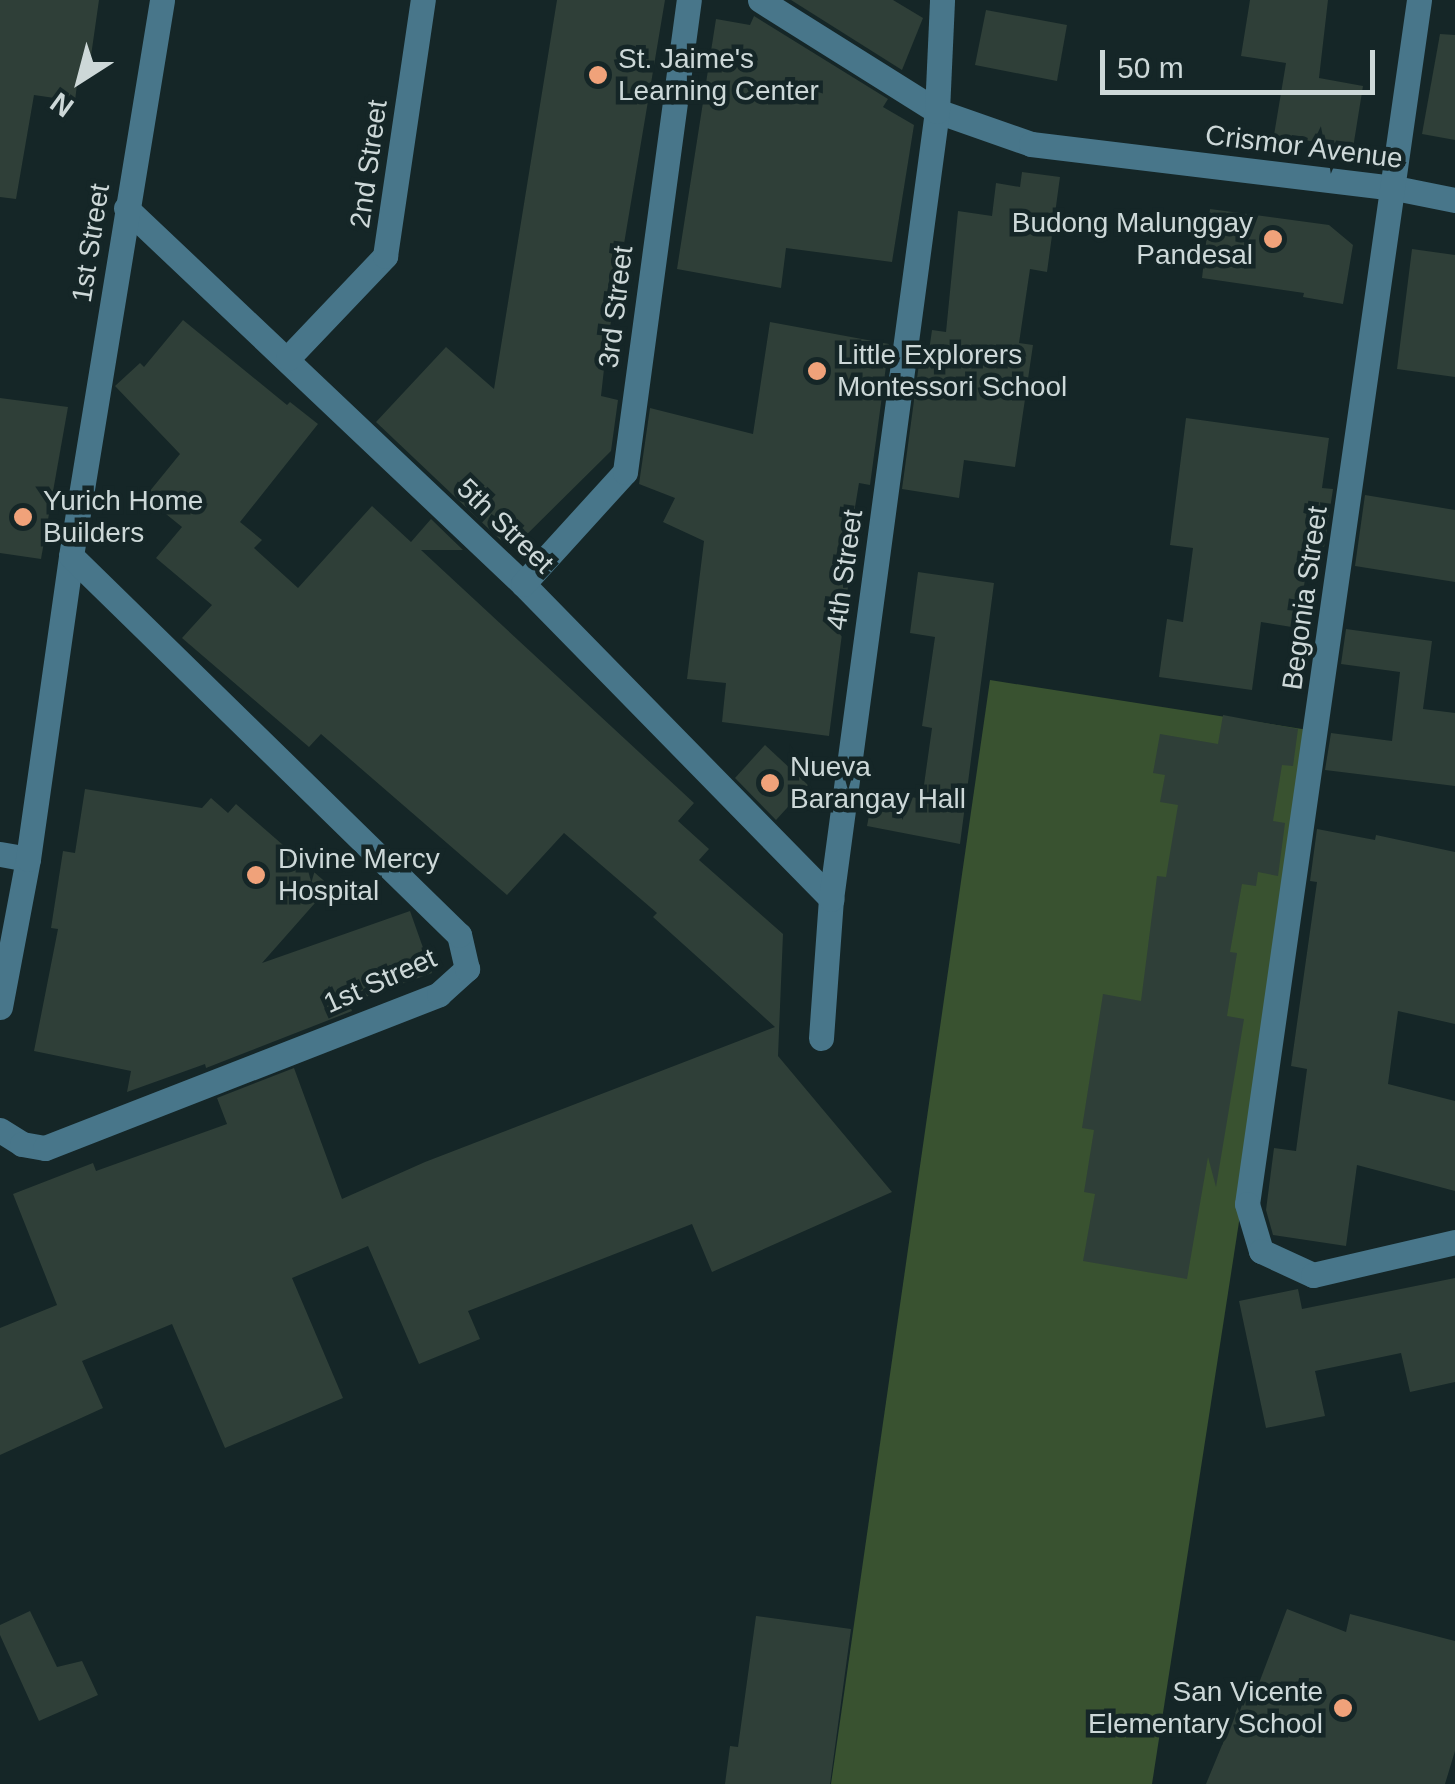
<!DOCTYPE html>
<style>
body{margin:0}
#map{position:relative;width:1455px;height:1784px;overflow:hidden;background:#152627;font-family:Arial,sans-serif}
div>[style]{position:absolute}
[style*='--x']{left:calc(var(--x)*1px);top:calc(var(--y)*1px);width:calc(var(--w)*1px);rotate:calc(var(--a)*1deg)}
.green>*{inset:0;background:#395230}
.building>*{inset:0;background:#2f3f38}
.minor>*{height:25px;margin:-12.5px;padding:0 12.5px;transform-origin:12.5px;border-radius:12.5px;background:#48768a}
.dots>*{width:28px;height:28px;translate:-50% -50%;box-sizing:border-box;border:5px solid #152627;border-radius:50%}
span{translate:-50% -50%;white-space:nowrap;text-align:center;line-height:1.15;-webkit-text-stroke:9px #152627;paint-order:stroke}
.poi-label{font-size:28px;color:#cdd8d8}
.left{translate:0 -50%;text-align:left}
.right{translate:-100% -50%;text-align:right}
.street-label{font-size:28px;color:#cdd8d8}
.north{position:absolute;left:30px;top:30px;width:100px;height:100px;-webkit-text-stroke:8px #152627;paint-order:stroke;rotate:216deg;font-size:28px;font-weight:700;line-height:40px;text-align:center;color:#cdd8d8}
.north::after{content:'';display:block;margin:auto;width:35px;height:45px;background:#cdd8d8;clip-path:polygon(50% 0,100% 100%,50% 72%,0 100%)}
.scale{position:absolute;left:1100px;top:50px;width:275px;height:45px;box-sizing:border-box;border:5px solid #cdd8d8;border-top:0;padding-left:12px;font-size:30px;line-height:35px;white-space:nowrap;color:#cdd8d8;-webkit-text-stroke:8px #152627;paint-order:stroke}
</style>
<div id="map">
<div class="green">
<div style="clip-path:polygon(990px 680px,1315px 731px,1152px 1784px,831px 1784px)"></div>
</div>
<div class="building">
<div style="clip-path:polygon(0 0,99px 0,88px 77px,78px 76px,75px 101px,34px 95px,16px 199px,0 197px)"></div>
<div style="clip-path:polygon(557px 0,665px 0,606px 351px,601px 396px,618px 400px,611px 451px,511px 550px,376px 422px,446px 347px,494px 389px)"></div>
<div style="clip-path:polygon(791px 0,893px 0,923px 18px,902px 70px)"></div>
<div style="clip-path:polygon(1250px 0,1328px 0,1319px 78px,1363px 86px,1353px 148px,1274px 135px,1286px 63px,1241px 56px)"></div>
<div style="clip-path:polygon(986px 10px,1067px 25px,1057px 81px,975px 65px)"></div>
<div style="clip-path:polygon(754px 16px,888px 99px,883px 107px,914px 125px,892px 262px,786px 248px,781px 288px,677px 269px,716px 19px,750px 25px)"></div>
<div style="clip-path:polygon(1440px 34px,1455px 35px,1455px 140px,1422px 134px)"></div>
<div style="clip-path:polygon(1022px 172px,1060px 177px,1047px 272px,1030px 269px,1019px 343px,1033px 345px,1015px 467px,964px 460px,959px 498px,902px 489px,921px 349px,929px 351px,932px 330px,946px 332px,958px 211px,992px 216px,996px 183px,1020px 187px)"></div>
<div style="clip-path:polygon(1210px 209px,1329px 225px,1353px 245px,1343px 304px,1303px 297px,1304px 293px,1202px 278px)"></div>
<div style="clip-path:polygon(1412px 249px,1455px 255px,1455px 377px,1397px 369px)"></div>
<div style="clip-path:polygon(183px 320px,287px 405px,290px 402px,318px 424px,240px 522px,262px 540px,254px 548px,298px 588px,372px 506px,411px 542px,431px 519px,463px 550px,421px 550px,694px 803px,678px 821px,709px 849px,699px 860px,783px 934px,778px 1056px,892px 1192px,712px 1272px,692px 1224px,468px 1311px,480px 1339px,419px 1364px,368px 1246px,292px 1278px,343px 1398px,225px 1448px,172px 1324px,82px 1361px,103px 1408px,0 1455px,0 1328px,57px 1305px,13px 1194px,93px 1163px,96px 1171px,227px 1124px,217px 1098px,294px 1068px,342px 1199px,425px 1162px,775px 1027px,653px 917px,657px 913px,564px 833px,507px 895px,321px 734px,309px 747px,182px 638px,212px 605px,156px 558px,182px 527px,145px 497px,180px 454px,115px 386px,140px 363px,144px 367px)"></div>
<div style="clip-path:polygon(770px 322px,889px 344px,870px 485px,859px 483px,846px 562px,851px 563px,829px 736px,722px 722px,726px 683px,687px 679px,704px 541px,663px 522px,675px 498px,639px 484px,650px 408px,753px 434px)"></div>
<div style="clip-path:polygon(0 398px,68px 407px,41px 559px,0 553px)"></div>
<div style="clip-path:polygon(1186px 418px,1329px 438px,1322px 488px,1333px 489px,1322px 561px,1308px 558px,1298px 628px,1261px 622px,1252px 690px,1159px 677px,1167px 619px,1183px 622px,1193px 548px,1170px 545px)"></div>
<div style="clip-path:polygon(1365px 495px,1455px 510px,1455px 582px,1355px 566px)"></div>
<div style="clip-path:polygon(918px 572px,994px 583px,960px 844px,867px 826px,874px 790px,922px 799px,932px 728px,922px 726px,935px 637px,910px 633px)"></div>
<div style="clip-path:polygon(1346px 629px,1432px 641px,1423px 709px,1455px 713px,1455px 786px,1325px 770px,1331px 733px,1392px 741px,1400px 672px,1341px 664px)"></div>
<div style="clip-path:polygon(1223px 715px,1298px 729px,1293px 766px,1282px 765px,1273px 821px,1285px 823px,1278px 876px,1258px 872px,1256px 886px,1242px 884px,1230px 952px,1237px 953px,1227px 1016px,1244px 1019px,1216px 1187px,1208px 1157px,1187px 1279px,1083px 1261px,1095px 1194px,1084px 1192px,1094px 1130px,1082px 1128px,1103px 994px,1141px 1001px,1157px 876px,1166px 877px,1178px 805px,1160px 802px,1165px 775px,1153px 773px,1160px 734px,1218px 744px)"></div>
<div style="clip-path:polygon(765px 745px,808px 785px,776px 820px,735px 778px)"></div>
<div style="clip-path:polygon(85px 789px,202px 808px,211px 798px,228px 813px,236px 804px,330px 886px,262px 963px,410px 911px,432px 973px,349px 1003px,352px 1011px,206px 1068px,205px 1064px,127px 1092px,131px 1071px,34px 1051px,58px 929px,51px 928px,63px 851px,75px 853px)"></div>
<div style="clip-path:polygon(1317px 829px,1375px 840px,1376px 835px,1455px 852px,1455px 1024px,1398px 1011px,1388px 1084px,1455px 1101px,1455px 1191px,1357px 1165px,1346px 1246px,1273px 1235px,1266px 1210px,1274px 1148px,1296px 1151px,1307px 1069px,1291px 1066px,1317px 882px,1310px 881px)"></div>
<div style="clip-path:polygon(1455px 1278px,1455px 1382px,1410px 1392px,1401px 1353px,1315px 1371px,1325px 1416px,1266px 1428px,1239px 1301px,1298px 1289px,1302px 1309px)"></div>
<div style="clip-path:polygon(1287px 1609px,1346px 1632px,1350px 1614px,1455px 1641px,1455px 1751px,1445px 1784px,1206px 1784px,1246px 1687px,1256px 1691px)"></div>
<div style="clip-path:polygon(30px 1611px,57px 1667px,82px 1661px,98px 1695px,39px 1721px,0 1635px,0 1625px)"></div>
<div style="clip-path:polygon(756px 1616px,851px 1629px,830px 1784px,725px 1784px,730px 1746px,738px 1747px)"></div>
</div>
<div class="minor">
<div style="--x:760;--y:0;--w:209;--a:32.1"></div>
<div style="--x:937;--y:111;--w:100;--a:19.3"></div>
<div style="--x:1031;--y:144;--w:367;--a:6.9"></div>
<div style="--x:1395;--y:188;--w:61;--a:11.3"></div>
<div style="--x:1419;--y:0;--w:1216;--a:98.13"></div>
<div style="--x:1247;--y:1204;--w:49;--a:73.4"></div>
<div style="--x:1261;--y:1251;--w:57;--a:24.8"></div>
<div style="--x:1313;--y:1275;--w:146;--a:-13.1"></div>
<div style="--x:126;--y:208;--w:547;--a:43.44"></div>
<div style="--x:523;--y:584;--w:441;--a:45.6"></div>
<div style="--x:288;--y:358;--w:141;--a:-46.4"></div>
<div style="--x:385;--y:256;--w:259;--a:-81.6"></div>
<div style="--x:523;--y:584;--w:151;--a:-47.7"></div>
<div style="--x:625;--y:472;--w:476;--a:-82.3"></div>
<div style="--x:0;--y:854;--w:28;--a:10"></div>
<div style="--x:0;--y:1007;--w:151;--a:-79.3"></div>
<div style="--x:28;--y:859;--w:306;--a:-81.9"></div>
<div style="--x:71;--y:556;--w:563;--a:-80.7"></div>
<div style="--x:821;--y:1038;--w:139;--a:-85.9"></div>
<div style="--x:831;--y:899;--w:795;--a:-82.34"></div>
<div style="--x:937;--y:111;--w:111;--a:-87.4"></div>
<div style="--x:0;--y:1130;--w:26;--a:32"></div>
<div style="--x:22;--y:1144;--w:23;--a:10"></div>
<div style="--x:45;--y:1148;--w:423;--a:-21.3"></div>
<div style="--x:439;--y:994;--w:38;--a:-42"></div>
<div style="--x:467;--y:969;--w:35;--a:-103"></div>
<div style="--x:459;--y:935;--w:542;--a:-135.67"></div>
</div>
<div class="dots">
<div style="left:598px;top:75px;background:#f0a27a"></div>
<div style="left:1273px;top:239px;background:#f0a27a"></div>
<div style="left:817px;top:371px;background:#f0a27a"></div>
<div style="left:23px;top:517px;background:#f0a27a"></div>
<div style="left:770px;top:783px;background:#f0a27a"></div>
<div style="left:256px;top:875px;background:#f0a27a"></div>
<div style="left:1343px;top:1708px;background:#f0a27a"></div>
</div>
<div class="poi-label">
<span class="left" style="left:618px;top:75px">St. Jaime's<br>Learning Center</span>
<span class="right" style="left:1253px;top:239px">Budong Malunggay<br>Pandesal</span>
<span class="left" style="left:837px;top:371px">Little Explorers<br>Montessori School</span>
<span class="left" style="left:43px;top:517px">Yurich Home<br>Builders</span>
<span class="left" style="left:790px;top:783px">Nueva<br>Barangay Hall</span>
<span class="left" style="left:278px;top:875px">Divine Mercy<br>Hospital</span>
<span class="right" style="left:1323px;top:1708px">San Vicente<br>Elementary School</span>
</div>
<div class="street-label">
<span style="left:1304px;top:147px;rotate:7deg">Crismor Avenue</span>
<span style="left:369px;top:164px;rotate:-82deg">2nd Street</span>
<span style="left:91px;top:243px;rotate:-81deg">1st Street</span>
<span style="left:616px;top:307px;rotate:-83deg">3rd Street</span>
<span style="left:505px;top:526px;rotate:44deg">5th Street</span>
<span style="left:845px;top:570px;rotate:-82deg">4th Street</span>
<span style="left:1305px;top:598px;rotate:-82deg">Begonia Street</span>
<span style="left:380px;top:981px;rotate:-24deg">1st Street</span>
</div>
<div class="north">N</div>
<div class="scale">50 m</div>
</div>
